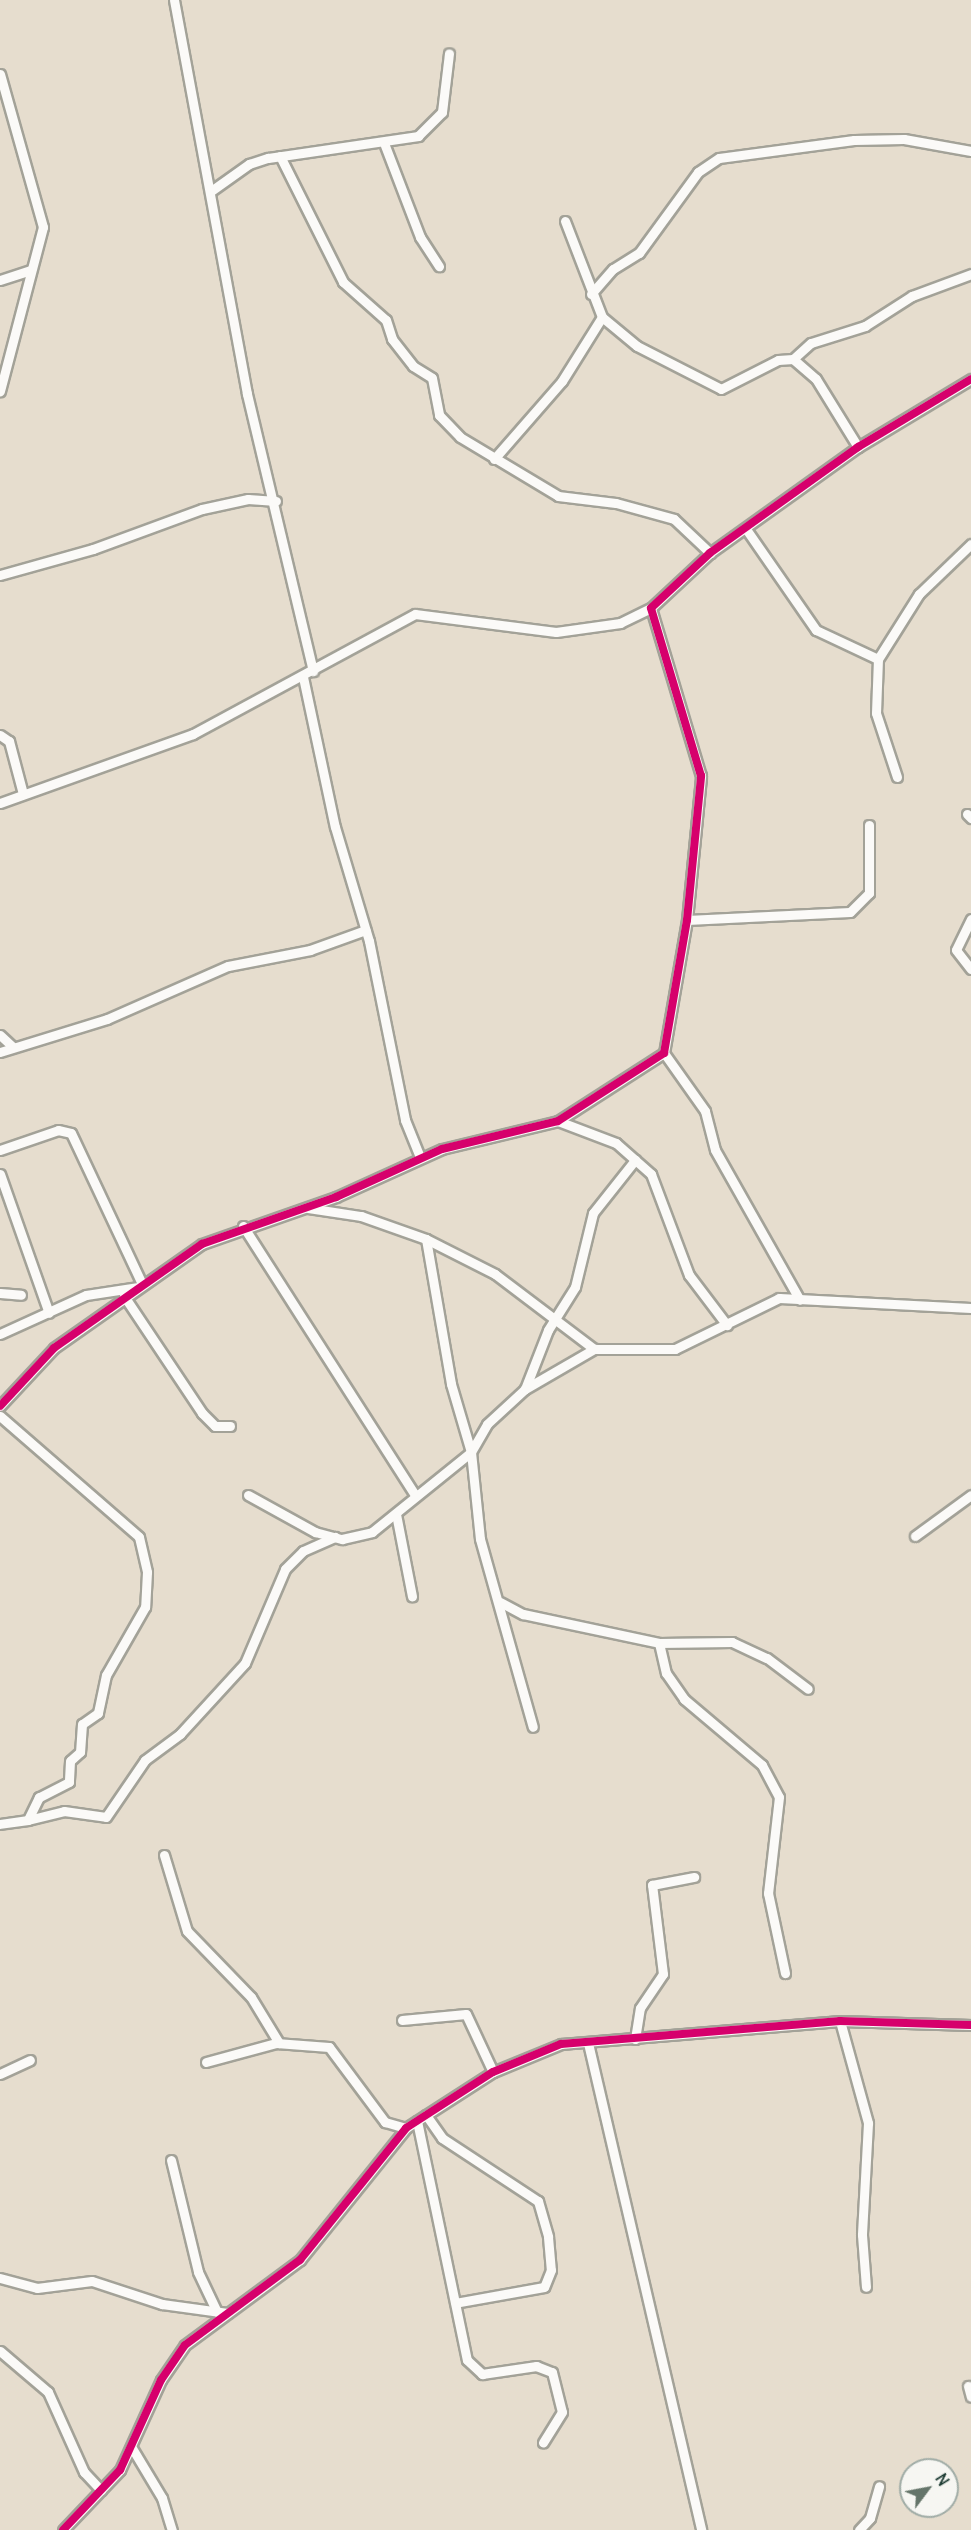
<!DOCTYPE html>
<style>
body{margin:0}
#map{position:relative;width:971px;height:2530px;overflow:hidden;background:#e6ddce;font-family:Delius,sans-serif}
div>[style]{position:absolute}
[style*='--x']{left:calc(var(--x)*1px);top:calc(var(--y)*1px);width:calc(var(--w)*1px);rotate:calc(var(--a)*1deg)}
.roads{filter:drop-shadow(2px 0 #a3a298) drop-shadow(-2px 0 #a3a298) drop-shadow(0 2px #a3a298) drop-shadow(0 -2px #a3a298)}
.street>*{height:9px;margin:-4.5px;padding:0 4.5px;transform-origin:4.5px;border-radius:4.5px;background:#fbfaf8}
.cycleway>*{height:8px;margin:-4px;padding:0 4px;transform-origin:4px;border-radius:4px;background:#d6006c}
span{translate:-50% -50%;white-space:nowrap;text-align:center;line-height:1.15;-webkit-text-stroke:6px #f6f6f2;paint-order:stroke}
.north{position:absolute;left:899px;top:2458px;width:60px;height:60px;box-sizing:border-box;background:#f6f6f2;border:2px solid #a0aca6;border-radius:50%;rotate:58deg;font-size:16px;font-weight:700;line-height:24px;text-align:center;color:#1f3d34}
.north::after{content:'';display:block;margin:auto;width:21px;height:27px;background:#65756a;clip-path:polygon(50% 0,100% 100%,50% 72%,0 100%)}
</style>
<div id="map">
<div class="roads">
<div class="street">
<div style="--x:174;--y:0;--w:401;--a:79.5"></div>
<div style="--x:247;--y:394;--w:285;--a:76.6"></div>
<div style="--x:0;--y:74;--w:159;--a:74.3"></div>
<div style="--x:43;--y:227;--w:170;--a:104.7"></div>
<div style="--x:384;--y:143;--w:101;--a:69"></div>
<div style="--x:420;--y:237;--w:35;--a:57"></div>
<div style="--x:280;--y:156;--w:141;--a:63.4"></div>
<div style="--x:343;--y:282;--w:57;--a:41.5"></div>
<div style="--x:386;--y:320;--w:20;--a:72"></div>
<div style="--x:392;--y:339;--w:34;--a:52"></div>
<div style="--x:413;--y:366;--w:22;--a:32"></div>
<div style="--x:432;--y:378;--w:38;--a:79"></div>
<div style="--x:439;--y:415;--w:30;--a:46"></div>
<div style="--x:460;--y:437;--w:114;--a:31"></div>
<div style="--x:558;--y:496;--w:58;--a:6.9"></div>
<div style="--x:616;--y:503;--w:60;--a:15.4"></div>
<div style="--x:674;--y:519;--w:50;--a:43.4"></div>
<div style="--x:211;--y:191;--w:47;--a:-35.4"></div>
<div style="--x:249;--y:164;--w:20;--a:-18"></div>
<div style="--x:268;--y:158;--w:152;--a:-8.3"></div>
<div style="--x:418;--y:136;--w:34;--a:-45"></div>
<div style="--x:442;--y:112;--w:59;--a:-83.2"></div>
<div style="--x:565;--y:221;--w:103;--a:68.9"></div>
<div style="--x:602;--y:317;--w:45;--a:39.6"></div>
<div style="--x:637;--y:346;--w:94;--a:27.1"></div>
<div style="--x:721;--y:389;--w:64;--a:-27"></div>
<div style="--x:778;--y:360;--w:15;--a:-4"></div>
<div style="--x:793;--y:359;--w:30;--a:41"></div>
<div style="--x:816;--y:379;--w:80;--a:58.3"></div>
<div style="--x:0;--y:280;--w:32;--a:-18"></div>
<div style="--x:591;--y:294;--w:33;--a:-49"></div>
<div style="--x:613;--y:269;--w:31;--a:-32"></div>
<div style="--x:639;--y:253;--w:100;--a:-53.9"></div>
<div style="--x:698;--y:172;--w:25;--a:-34"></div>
<div style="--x:719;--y:158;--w:136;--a:-7.6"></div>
<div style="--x:854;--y:140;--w:50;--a:-1.1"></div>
<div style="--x:904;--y:139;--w:68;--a:10.2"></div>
<div style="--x:793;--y:359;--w:24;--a:-42"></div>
<div style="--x:811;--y:343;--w:57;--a:-17.5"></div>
<div style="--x:865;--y:326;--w:56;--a:-32.6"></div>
<div style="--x:912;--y:296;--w:63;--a:-20.4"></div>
<div style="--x:494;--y:459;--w:103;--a:-48.9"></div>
<div style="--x:562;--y:381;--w:75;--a:-58"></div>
<div style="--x:746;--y:529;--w:123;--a:55.3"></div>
<div style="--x:816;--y:630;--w:68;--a:25.1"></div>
<div style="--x:0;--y:575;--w:97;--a:-15.6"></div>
<div style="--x:93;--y:549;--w:116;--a:-20.2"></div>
<div style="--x:202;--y:509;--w:47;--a:-12.3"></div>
<div style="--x:248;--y:499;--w:28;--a:4"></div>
<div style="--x:303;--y:677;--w:153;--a:78"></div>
<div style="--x:335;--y:827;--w:119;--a:73.4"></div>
<div style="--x:369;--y:941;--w:183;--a:78.6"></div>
<div style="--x:405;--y:1120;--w:40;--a:68"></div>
<div style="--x:0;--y:735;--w:11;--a:34"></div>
<div style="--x:9;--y:741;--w:55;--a:75.2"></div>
<div style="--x:897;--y:777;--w:67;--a:-108.2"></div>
<div style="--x:876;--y:713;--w:54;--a:-87.9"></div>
<div style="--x:878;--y:659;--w:77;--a:-57.8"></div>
<div style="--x:919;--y:594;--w:72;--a:-43.9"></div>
<div style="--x:0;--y:803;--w:205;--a:-19.7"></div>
<div style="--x:193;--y:734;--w:252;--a:-28.4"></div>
<div style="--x:415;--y:614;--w:142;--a:7.3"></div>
<div style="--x:556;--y:632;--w:65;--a:-8"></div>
<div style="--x:620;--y:623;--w:34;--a:-26"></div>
<div style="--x:967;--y:814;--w:6;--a:45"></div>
<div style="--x:971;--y:919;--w:34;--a:116"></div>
<div style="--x:956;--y:950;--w:24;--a:52"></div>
<div style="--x:687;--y:920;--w:163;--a:-2.8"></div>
<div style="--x:850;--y:912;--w:27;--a:-45"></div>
<div style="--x:869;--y:893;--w:68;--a:-90"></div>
<div style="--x:0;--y:1035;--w:18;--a:43"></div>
<div style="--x:0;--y:1052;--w:112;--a:-17.1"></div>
<div style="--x:107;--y:1019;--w:132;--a:-23.7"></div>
<div style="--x:228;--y:966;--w:84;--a:-11"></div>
<div style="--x:310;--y:950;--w:59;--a:-19.7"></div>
<div style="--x:664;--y:1053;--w:71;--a:54.7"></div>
<div style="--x:705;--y:1111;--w:40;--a:75.6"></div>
<div style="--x:715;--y:1150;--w:172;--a:60.5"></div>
<div style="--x:558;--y:1121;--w:62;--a:20.8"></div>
<div style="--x:616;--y:1143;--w:47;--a:41.5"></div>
<div style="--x:651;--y:1174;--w:108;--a:69.4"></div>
<div style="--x:689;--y:1275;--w:63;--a:52.8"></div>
<div style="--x:0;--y:1150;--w:61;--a:-19"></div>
<div style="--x:58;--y:1130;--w:13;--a:13"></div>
<div style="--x:71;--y:1133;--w:167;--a:64.8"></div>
<div style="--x:0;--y:1174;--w:147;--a:70.6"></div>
<div style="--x:308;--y:1208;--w:54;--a:8.6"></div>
<div style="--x:361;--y:1216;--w:69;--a:19.5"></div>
<div style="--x:426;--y:1239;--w:77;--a:26.9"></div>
<div style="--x:495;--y:1274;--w:124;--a:37.1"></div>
<div style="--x:594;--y:1349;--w:81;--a:0"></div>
<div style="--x:675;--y:1349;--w:116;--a:-26.1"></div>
<div style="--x:779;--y:1298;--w:192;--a:3"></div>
<div style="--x:243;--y:1226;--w:319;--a:57.4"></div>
<div style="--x:426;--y:1239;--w:147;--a:80.2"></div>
<div style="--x:451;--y:1384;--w:71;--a:73.6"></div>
<div style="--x:471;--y:1452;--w:87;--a:84.1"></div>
<div style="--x:480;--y:1539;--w:195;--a:74.3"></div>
<div style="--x:0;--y:1293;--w:21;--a:5"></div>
<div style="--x:124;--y:1296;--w:141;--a:56.3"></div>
<div style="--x:202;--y:1413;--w:18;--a:45"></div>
<div style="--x:215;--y:1426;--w:15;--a:0"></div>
<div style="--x:0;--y:1334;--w:94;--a:-24.4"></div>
<div style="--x:86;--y:1295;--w:53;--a:-8.7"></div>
<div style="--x:525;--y:1389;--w:63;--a:-68.7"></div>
<div style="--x:548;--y:1330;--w:51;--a:-57.9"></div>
<div style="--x:575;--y:1287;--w:76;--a:-76.3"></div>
<div style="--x:593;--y:1213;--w:68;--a:-51.6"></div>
<div style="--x:0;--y:1406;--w:79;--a:-47"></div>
<div style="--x:54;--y:1348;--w:181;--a:-35.1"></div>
<div style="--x:202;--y:1244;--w:142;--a:-19.3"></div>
<div style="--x:336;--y:1197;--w:116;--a:-24.4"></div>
<div style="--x:442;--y:1149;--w:119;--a:-13.6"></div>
<div style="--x:558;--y:1121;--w:126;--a:-32.7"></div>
<div style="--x:664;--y:1053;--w:135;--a:-80.2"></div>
<div style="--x:687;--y:920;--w:145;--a:-84.4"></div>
<div style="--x:701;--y:776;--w:175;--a:-106.6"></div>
<div style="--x:651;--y:608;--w:81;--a:-43"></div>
<div style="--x:710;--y:553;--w:182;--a:-35.6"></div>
<div style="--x:858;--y:447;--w:132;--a:-31"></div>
<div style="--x:0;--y:1416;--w:184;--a:41"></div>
<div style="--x:139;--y:1537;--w:36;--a:77"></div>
<div style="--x:147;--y:1572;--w:35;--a:93"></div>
<div style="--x:145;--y:1607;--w:78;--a:119.8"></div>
<div style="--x:106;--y:1675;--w:39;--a:102"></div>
<div style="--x:98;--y:1713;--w:19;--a:145"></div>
<div style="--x:82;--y:1724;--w:28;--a:94"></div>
<div style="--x:80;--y:1752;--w:13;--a:138"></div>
<div style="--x:70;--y:1761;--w:21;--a:93"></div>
<div style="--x:69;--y:1782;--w:34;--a:153"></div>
<div style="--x:39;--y:1797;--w:25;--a:116"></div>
<div style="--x:28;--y:1820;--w:28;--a:172"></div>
<div style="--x:248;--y:1495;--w:77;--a:28.9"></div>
<div style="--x:315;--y:1532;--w:28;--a:15"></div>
<div style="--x:342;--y:1539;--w:31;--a:-13"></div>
<div style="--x:372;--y:1532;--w:127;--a:-38.9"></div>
<div style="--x:471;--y:1452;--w:32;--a:-60"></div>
<div style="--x:487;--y:1424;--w:52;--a:-42.6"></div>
<div style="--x:525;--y:1389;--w:80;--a:-30.1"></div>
<div style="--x:396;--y:1514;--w:84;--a:79"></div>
<div style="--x:915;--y:1536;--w:69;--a:-36.2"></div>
<div style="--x:500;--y:1602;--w:26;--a:28"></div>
<div style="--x:523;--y:1614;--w:139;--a:12"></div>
<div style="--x:659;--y:1643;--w:73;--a:-0.8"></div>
<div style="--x:732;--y:1642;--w:38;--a:25"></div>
<div style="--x:767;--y:1658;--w:51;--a:37.1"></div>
<div style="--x:659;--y:1643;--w:31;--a:77"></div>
<div style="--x:666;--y:1673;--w:32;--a:55"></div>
<div style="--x:684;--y:1699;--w:102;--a:40.2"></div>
<div style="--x:762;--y:1765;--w:36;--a:62"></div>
<div style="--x:779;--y:1797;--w:97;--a:96.5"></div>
<div style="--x:768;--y:1893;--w:82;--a:78"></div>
<div style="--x:28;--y:1820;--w:37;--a:-14"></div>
<div style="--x:64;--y:1811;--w:42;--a:8.1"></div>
<div style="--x:106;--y:1817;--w:69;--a:-55.6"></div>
<div style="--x:145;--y:1760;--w:44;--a:-36.6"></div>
<div style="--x:180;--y:1734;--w:96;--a:-47.5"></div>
<div style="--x:245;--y:1663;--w:102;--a:-66.9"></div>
<div style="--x:285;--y:1569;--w:25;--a:-45"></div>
<div style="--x:303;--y:1551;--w:35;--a:-24"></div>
<div style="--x:164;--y:1855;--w:79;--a:73.2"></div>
<div style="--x:187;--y:1931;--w:92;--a:45.9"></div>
<div style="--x:251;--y:1997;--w:54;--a:58.7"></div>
<div style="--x:402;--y:2020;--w:64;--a:-5.4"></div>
<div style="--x:466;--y:2014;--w:64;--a:65"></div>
<div style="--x:840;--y:2021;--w:106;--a:74.6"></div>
<div style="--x:868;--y:2123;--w:112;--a:93.1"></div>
<div style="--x:862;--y:2235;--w:52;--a:85.6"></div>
<div style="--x:635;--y:2039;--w:31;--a:-81"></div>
<div style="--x:640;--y:2008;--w:41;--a:-55.9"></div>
<div style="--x:663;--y:1974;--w:90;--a:-97"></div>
<div style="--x:652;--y:1885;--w:43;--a:-10.8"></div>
<div style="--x:588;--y:2043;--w:500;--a:76.9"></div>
<div style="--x:206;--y:2062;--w:73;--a:-15.2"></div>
<div style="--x:276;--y:2043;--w:53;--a:4.3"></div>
<div style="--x:329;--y:2047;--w:94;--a:53.3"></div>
<div style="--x:385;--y:2122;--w:22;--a:16"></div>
<div style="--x:0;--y:2074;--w:33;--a:-25"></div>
<div style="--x:426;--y:2115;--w:28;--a:55"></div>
<div style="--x:442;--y:2138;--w:115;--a:33.3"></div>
<div style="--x:538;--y:2201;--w:37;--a:74"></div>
<div style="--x:548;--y:2237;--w:33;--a:85"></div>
<div style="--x:551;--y:2270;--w:18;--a:112"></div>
<div style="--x:544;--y:2287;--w:90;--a:169.8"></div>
<div style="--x:417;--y:2121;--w:244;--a:78.2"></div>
<div style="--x:467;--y:2360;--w:21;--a:43"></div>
<div style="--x:482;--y:2374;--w:55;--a:-8.4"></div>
<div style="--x:536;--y:2366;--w:17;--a:21"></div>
<div style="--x:552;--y:2372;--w:41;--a:76"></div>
<div style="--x:562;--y:2412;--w:36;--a:122"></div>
<div style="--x:171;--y:2160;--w:115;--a:76.4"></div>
<div style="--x:198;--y:2272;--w:44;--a:64.6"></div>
<div style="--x:0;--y:2278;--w:38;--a:15"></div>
<div style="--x:37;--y:2288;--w:55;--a:-7.3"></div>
<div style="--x:92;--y:2281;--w:74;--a:18.2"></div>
<div style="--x:162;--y:2304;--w:66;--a:7.9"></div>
<div style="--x:0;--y:2351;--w:63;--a:40.5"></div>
<div style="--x:48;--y:2392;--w:88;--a:65.8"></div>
<div style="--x:84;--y:2472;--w:25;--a:47"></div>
<div style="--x:968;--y:2386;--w:11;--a:75"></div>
<div style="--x:132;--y:2448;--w:58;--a:59"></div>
<div style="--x:162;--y:2498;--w:34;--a:73"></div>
<div style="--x:63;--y:2530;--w:83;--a:-46.5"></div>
<div style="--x:120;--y:2470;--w:99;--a:-65.5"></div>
<div style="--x:161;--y:2380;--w:42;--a:-55.6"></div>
<div style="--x:185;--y:2345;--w:143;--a:-36.5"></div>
<div style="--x:300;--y:2260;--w:169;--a:-51.2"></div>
<div style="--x:406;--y:2128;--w:103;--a:-32.8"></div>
<div style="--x:493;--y:2072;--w:74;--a:-22.4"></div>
<div style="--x:561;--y:2044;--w:280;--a:-4.7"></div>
<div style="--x:840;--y:2021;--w:131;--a:1.7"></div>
<div style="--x:859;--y:2530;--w:16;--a:-47"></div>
<div style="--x:870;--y:2518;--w:33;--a:-74"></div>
</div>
</div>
<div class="cycleway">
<div style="--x:0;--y:1406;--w:79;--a:-47"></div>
<div style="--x:54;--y:1348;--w:181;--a:-35.1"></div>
<div style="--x:202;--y:1244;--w:142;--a:-19.3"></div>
<div style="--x:336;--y:1197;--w:116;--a:-24.4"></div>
<div style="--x:442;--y:1149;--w:119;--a:-13.6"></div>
<div style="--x:558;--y:1121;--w:126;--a:-32.7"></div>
<div style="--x:664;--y:1053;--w:135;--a:-80.2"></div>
<div style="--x:687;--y:920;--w:145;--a:-84.4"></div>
<div style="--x:701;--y:776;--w:175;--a:-106.6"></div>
<div style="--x:651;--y:608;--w:81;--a:-43"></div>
<div style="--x:710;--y:553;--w:182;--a:-35.6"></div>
<div style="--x:858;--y:447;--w:132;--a:-31"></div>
<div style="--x:63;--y:2530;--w:83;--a:-46.5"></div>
<div style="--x:120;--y:2470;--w:99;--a:-65.5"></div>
<div style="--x:161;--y:2380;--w:42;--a:-55.6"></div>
<div style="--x:185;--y:2345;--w:143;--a:-36.5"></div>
<div style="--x:300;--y:2260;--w:169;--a:-51.2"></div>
<div style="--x:406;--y:2128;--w:103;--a:-32.8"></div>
<div style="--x:493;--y:2072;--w:74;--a:-22.4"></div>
<div style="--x:561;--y:2044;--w:280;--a:-4.7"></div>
<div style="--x:840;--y:2021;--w:131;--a:1.7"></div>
</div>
<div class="north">N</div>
</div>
